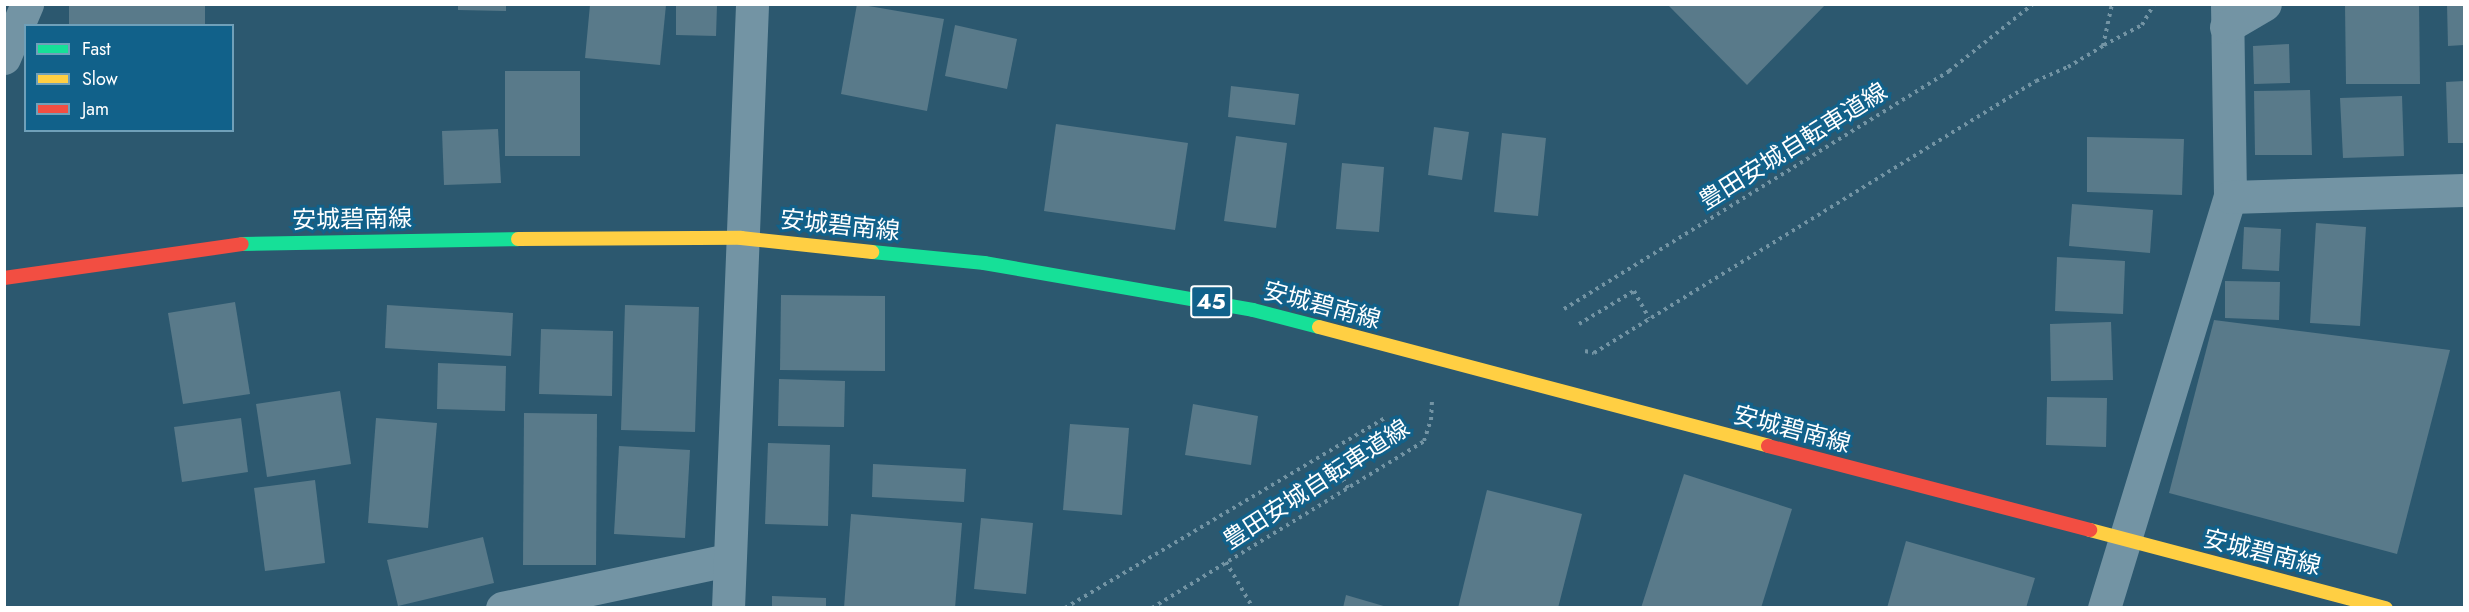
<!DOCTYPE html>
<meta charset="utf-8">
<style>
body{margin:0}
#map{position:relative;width:2469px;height:612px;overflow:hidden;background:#2c586f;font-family:Jost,"Noto Sans JP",sans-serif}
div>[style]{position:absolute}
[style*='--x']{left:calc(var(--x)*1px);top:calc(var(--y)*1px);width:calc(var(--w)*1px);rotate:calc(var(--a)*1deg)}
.building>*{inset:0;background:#597a8a}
.path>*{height:4px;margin-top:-2px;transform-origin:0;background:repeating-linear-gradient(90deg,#7394a4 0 3px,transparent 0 7.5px)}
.street>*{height:33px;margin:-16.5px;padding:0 16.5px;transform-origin:16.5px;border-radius:16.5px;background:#7394a4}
.fast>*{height:14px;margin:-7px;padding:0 7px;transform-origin:7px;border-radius:7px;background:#16e098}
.slow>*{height:14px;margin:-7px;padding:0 7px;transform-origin:7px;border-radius:7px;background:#ffcf43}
.jam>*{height:14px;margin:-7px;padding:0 7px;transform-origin:7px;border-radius:7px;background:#f24e42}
span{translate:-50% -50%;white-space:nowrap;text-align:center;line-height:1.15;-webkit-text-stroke:6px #11618a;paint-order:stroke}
.shield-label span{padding:2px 4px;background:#11618a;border:2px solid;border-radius:4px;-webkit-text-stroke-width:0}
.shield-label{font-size:22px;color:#fff;font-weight:700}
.street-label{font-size:24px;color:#fff}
.frame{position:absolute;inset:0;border:6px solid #fff;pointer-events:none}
.legend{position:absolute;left:24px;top:24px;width:210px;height:108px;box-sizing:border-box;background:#11618a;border:2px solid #70a0b9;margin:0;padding:8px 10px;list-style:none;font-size:18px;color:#fff}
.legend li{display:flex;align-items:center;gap:12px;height:30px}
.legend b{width:30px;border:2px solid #70a0b9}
</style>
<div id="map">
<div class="building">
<div style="clip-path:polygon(69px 4px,205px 4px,205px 26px,69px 26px)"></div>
<div style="clip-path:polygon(458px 4px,506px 4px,506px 11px,458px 10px)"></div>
<div style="clip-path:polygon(676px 4px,717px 4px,716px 36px,676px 35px)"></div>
<div style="clip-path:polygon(857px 4px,944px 19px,927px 111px,841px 94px)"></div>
<div style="clip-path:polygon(1667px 4px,1826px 4px,1747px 85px)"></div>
<div style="clip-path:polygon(2345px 4px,2419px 4px,2420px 84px,2346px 84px)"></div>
<div style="clip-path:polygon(2447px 4px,2464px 4px,2464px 45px,2448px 46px)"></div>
<div style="clip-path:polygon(590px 5px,666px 5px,660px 65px,585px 58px)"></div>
<div style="clip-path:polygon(955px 25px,1017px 39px,1007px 89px,945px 76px)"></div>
<div style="clip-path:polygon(2289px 44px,2290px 83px,2254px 84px,2253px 46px)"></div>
<div style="clip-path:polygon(505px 71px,580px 71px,580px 156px,505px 156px)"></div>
<div style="clip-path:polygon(2464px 81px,2464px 143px,2448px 143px,2446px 82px)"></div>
<div style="clip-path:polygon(1231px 86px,1299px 94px,1295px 125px,1228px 117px)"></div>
<div style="clip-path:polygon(2310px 90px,2312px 155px,2255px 155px,2254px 91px)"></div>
<div style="clip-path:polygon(2402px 96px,2404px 156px,2343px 158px,2340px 98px)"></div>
<div style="clip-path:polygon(1056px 124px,1188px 143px,1175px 230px,1044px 211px)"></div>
<div style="clip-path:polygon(1434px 127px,1469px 132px,1462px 180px,1428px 175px)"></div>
<div style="clip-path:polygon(498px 129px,501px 183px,444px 185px,442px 131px)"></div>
<div style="clip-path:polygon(1502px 133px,1546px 138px,1538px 216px,1494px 212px)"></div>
<div style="clip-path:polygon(1236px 136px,1287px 143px,1276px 228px,1224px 221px)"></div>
<div style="clip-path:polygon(2087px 137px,2184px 139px,2182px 195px,2087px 192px)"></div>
<div style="clip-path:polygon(1342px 163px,1384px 167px,1379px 232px,1336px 229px)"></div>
<div style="clip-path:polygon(2072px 204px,2153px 210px,2150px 253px,2069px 246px)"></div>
<div style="clip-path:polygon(2316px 223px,2366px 227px,2360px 326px,2310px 323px)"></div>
<div style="clip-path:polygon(2244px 227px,2281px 229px,2279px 271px,2242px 269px)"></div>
<div style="clip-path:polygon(2057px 257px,2125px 261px,2123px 314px,2055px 311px)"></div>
<div style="clip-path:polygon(2225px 281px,2280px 282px,2279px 320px,2225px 318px)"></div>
<div style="clip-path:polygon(781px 295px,885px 296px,885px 371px,780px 370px)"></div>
<div style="clip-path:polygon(235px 302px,250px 394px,183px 404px,168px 313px)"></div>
<div style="clip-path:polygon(387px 305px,513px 313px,511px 356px,385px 348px)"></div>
<div style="clip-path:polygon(625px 305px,699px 307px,695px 432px,621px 430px)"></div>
<div style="clip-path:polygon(2214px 320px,2450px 350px,2397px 554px,2169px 493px)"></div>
<div style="clip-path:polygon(2111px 322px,2113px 380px,2051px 381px,2050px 324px)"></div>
<div style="clip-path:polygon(541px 329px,613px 331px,612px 396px,539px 394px)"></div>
<div style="clip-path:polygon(438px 363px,506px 366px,505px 411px,437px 409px)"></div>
<div style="clip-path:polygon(779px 379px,845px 381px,844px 427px,778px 426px)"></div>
<div style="clip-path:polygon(340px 391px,351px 464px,267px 477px,256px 404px)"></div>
<div style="clip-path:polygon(2047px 397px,2107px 398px,2106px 447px,2046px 445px)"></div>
<div style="clip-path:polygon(1193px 404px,1258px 416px,1251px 465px,1185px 455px)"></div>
<div style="clip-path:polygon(524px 413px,597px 414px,596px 565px,523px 565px)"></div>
<div style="clip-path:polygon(241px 418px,248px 472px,182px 482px,174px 427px)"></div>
<div style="clip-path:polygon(376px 418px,437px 423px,428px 528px,368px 523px)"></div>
<div style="clip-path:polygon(1070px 424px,1129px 428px,1122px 515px,1063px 510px)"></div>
<div style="clip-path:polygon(768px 443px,830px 445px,828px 526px,765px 524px)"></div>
<div style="clip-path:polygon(619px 446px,690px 450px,685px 538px,614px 534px)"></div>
<div style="clip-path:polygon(873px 464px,966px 469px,964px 502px,872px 497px)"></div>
<div style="clip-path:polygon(1684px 474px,1792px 509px,1761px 608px,1641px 608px)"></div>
<div style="clip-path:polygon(315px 480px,325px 563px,265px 571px,254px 488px)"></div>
<div style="clip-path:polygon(1487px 490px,1582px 514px,1558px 608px,1458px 608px)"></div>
<div style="clip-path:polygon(851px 514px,962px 523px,955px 608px,844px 608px)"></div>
<div style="clip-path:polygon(981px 518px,1033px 523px,1026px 594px,974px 589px)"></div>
<div style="clip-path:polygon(483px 537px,494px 583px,398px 606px,387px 560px)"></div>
<div style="clip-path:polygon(1906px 541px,2035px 578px,2026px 608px,1887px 608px)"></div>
<div style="clip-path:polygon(1346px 595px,1387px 607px,1387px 608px,1343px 608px)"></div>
<div style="clip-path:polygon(772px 596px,826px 598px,826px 608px,772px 608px)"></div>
</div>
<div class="path">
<div style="--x:2104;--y:45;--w:43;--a:-27.8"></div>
<div style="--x:2142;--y:25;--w:24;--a:-60"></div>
<div style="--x:1564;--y:309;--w:453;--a:-31.7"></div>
<div style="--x:1949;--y:71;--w:107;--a:-38.6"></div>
<div style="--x:1579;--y:324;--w:64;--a:-31"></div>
<div style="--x:1634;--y:291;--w:31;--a:61"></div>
<div style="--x:1585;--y:351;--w:9;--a:13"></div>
<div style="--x:1594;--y:353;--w:519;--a:-31.61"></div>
<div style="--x:2036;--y:81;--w:35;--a:-24"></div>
<div style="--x:2068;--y:67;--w:41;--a:-31"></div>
<div style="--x:2103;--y:46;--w:43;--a:-77.9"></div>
<div style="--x:1348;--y:488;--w:22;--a:-120"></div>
<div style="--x:1337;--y:469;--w:77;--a:-31.2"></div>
<div style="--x:1226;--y:562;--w:53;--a:59.6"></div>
<div style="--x:1065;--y:608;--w:374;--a:-30.7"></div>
<div style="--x:1152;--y:608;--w:319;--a:-31.5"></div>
<div style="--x:1424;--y:441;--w:22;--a:-72"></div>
<div style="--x:1431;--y:420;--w:21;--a:-87"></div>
</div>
<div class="street">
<div style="--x:2227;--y:4;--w:193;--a:89.1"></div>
<div style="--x:2226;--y:27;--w:45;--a:-30.5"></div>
<div style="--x:4;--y:58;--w:59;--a:-66.9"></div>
<div style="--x:502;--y:608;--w:230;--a:-12"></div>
<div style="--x:728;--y:608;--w:604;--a:-87.72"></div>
<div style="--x:2104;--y:608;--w:430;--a:-73"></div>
<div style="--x:2230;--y:197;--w:234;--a:-1.7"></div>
</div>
<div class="fast">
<div style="--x:242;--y:244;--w:276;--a:-1"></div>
<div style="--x:872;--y:252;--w:113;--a:5.6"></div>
<div style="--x:984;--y:263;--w:273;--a:9.9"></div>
<div style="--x:1253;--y:310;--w:68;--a:14.4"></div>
</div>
<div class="slow">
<div style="--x:518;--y:239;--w:223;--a:-0.3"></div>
<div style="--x:741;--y:238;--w:132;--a:6.1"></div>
<div style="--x:1319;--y:327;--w:465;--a:14.8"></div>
<div style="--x:2090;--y:530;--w:306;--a:14.8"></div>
</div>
<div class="jam">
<div style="--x:4;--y:278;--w:240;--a:-8.1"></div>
<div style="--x:1768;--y:446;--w:333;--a:14.6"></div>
</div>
<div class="shield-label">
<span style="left:1211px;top:302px">45</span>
</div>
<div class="street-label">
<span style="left:1793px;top:146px;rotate:-32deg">豊田安城自転車道線</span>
<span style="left:352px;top:219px;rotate:-1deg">安城碧南線</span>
<span style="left:840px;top:225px;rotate:6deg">安城碧南線</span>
<span style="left:1322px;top:305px;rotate:15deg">安城碧南線</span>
<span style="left:1792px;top:429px;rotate:15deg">安城碧南線</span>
<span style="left:1316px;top:484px;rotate:-33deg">豊田安城自転車道線</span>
<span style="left:2262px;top:552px;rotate:14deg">安城碧南線</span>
</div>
<div class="frame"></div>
<ul class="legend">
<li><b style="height:8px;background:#16e098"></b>Fast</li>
<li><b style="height:8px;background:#ffcf43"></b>Slow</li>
<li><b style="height:8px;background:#f24e42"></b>Jam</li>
</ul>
</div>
